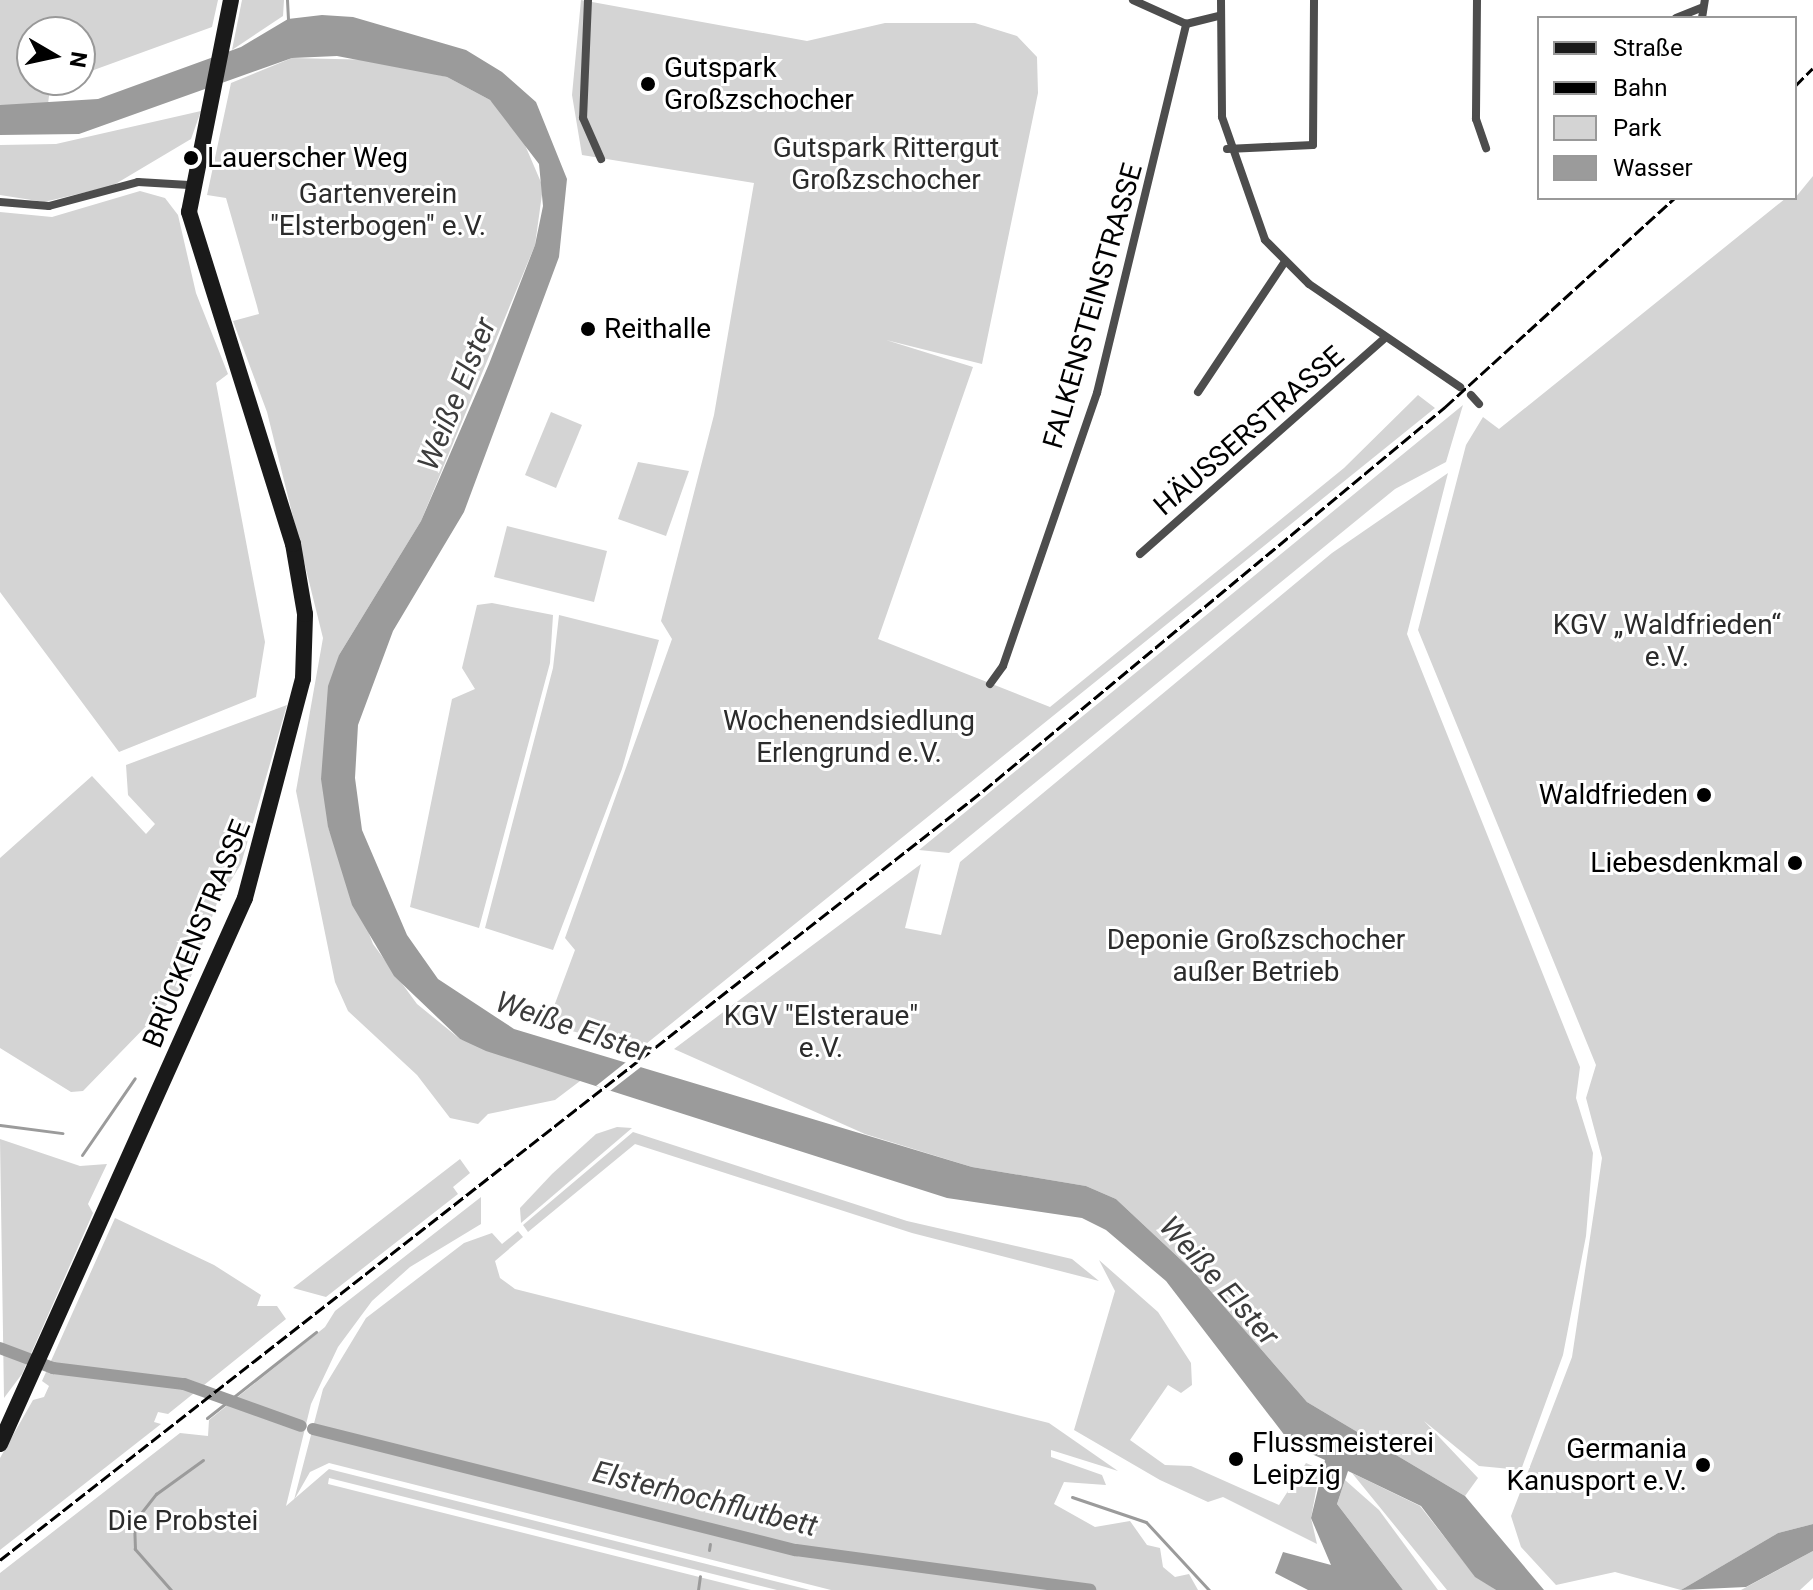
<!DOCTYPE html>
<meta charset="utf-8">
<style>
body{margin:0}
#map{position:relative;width:1813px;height:1590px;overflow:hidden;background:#fff;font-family:Roboto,sans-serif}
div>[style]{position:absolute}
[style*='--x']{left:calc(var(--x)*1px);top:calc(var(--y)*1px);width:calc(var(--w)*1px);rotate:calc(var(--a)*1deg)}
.green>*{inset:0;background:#d4d4d4}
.water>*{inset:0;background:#9b9b9b}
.pier>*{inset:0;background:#fff}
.stream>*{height:3px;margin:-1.5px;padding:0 1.5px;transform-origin:1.5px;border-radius:1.5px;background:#9b9b9b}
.canal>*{height:12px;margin:-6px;padding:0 6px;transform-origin:6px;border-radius:6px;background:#9b9b9b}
.minor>*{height:8px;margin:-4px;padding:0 4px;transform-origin:4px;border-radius:4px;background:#4d4d4d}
.secondary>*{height:16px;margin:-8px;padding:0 8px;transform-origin:8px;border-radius:8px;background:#1a1a1a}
.rail>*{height:3px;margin-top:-1.5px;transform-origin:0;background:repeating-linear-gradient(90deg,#000 0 12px,transparent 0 16px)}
.dots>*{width:22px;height:22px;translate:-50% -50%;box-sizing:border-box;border:4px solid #fff;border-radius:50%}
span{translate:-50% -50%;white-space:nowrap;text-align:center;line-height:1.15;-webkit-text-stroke:6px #fff;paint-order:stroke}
.poi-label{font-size:28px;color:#000}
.left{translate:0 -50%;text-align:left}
.right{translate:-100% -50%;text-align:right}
.park-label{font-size:28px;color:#2b2b2b}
.street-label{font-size:28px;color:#000}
.water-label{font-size:30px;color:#3c3c3c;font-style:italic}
.legend{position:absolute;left:1537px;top:16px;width:260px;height:184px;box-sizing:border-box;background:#fff;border:2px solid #999;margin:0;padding:10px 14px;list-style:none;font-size:24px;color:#000}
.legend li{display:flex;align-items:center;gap:16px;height:40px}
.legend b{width:40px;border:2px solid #999}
.north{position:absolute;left:16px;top:16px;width:80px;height:80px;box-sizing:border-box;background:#fff;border:2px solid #999;border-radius:50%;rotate:99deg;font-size:22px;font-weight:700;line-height:32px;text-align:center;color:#000}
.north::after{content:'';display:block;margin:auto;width:28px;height:36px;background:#000;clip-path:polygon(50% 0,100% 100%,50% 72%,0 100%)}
</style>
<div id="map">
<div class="green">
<div style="clip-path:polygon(0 0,218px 0,212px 27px,80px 75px,80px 32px,32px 32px,32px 80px,51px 80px,48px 104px,13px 107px,0 105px)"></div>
<div style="clip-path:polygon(242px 0,284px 0,283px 16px,232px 50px)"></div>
<div style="clip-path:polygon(581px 0,807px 41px,885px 23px,975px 23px,1017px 36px,1037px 57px,1038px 93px,982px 364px,886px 340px,973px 367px,878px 639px,1050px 707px,1344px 468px,1418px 395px,1435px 408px,641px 1048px,547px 1025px,575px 950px,565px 938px,672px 639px,661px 621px,714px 415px,754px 183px,582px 155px,572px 95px)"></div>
<div style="clip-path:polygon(292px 58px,378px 60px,447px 77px,490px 100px,516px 124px,543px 187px,535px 245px,421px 521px,339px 655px,328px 827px,373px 944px,417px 1004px,460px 1039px,584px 1078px,555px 1100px,488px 1114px,478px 1124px,450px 1118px,417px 1075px,348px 1011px,335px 982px,296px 791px,323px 638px,267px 412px,233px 321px,259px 314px,257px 306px,226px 198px,207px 195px,231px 83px)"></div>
<div style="clip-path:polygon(201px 111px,191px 139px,112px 186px,44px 202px,0 195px,0 145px,56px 144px)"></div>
<div style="clip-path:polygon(1813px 176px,1813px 1524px,1778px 1533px,1681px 1590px,1615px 1572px,1556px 1585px,1521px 1547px,1511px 1516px,1572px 1357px,1602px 1158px,1586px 1098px,1596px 1065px,1418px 630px,1466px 445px,1483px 417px,1499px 429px,1786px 198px,1795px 198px)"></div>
<div style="clip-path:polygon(140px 191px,165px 198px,178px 215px,196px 293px,228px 374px,216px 383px,265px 642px,256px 697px,119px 752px,0 592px,0 212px,52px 217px)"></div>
<div style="clip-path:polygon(1463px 405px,1446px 462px,1395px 489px,949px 853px,919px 850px)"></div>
<div style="clip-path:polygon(551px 412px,582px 425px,556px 488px,525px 475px)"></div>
<div style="clip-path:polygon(638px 462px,689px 471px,666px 536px,618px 519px)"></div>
<div style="clip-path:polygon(1448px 473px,1407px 634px,1580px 1067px,1576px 1098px,1593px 1153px,1586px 1236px,1563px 1355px,1521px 1470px,1479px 1466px,1424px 1421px,1478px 1478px,1465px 1496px,1307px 1402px,1195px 1273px,1116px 1199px,1086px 1186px,972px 1167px,865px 1134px,674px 1049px,921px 864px,905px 928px,941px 935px,960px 862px,1332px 553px)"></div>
<div style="clip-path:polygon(507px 526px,607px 551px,594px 602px,494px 577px)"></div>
<div style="clip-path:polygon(492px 603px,553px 615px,550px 663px,479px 928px,410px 907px,452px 699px,475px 689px,462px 668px,477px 605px)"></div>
<div style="clip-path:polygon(559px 615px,659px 640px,622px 769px,553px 950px,485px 928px,553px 668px)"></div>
<div style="clip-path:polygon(287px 705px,241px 864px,217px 903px,189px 982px,83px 1091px,71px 1092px,0 1048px,0 858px,92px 776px,146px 834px,155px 824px,128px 795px,126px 765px)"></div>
<div style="clip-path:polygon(617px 1127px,632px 1128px,521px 1223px,520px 1208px,552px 1174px,596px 1134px)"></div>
<div style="clip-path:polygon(633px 1132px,907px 1221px,1072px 1259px,1099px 1281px,912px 1233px,635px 1144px,528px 1232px,523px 1225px)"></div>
<div style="clip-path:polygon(0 1139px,80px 1166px,107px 1164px,88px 1204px,93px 1213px,22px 1374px,4px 1398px)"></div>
<div style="clip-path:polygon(460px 1159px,470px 1173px,453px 1187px,458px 1194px,326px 1297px,293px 1288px)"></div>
<div style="clip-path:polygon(481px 1197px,481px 1224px,410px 1267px,372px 1301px,338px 1347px,311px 1404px,286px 1506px,329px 1469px,810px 1590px,777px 1590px,329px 1478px,328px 1484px,751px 1590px,0 1590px,0 1573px,180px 1433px,208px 1436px,209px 1420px,325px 1327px,335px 1311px)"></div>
<div style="clip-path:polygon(115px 1218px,214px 1265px,261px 1295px,257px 1306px,277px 1306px,286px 1319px,168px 1414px,158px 1412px,154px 1422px,161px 1424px,0 1550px,0 1458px,33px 1400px,44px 1397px,49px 1386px,42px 1381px)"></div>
<div style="clip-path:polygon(518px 1231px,523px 1237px,495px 1261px,500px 1278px,515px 1289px,1049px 1423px,1118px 1471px,1051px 1450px,1051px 1457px,1102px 1475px,1106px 1485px,1064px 1482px,1054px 1504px,1095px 1527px,1130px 1521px,1147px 1545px,1160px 1548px,1163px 1567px,1175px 1577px,1189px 1574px,1198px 1590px,831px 1590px,329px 1463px,310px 1472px,294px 1500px,323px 1389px,366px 1318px,464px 1243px,492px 1233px,502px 1244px)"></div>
<div style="clip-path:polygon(1099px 1260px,1158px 1312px,1191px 1363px,1192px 1385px,1181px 1393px,1168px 1385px,1130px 1440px,1165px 1465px,1191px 1466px,1279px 1505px,1306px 1463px,1320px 1469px,1311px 1518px,1317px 1544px,1223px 1497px,1208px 1502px,1160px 1480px,1074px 1430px,1115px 1291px)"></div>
<div style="clip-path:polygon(1352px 1473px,1420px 1506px,1475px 1576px,1496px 1590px,1447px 1590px)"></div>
<div style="clip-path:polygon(1345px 1480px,1379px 1510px,1438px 1590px,1403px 1590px,1337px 1504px)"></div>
<div style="clip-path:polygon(1813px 1551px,1813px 1578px,1800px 1590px,1741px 1590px)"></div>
</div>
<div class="water">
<div style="clip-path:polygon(322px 15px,353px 17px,466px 50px,502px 72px,536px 102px,567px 179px,559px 257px,464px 512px,393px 631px,358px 725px,355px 778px,362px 830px,407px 935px,438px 979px,514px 1029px,972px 1167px,1086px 1186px,1116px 1199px,1195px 1273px,1307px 1402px,1465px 1496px,1544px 1590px,1496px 1590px,1475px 1577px,1421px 1506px,1348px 1471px,1337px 1504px,1403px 1590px,1308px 1590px,1275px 1573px,1283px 1552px,1331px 1565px,1311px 1518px,1325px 1460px,1292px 1445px,1166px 1281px,1106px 1230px,1082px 1218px,947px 1198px,486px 1051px,460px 1039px,394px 976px,352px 905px,328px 827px,321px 779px,328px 686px,339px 655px,421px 521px,489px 364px,535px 245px,543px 206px,539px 164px,490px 100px,447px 77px,337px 56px,292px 58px,79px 134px,0 135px,0 105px,98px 99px,241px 47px,288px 19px)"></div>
<div style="clip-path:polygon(1813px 1524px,1813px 1551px,1746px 1587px,1681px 1590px,1778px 1533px)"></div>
</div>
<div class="pier">
<div style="clip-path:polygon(630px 1059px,646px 1063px,610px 1091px,596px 1086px)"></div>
</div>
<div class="stream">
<div style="--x:287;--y:0;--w:20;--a:87"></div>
<div style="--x:0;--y:1125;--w:63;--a:7.4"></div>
<div style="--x:82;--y:1155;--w:93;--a:-55.5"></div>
<div style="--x:207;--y:1418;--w:139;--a:-38.3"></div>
<div style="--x:1072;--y:1497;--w:78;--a:18.7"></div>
<div style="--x:1146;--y:1522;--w:93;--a:47.2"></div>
<div style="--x:709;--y:1550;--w:6;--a:-81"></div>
<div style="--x:171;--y:1590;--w:55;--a:-131.3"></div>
<div style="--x:135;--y:1549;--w:27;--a:-92"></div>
<div style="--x:134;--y:1522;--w:36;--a:-52"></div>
<div style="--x:156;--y:1494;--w:58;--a:-35.9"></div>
<div style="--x:698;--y:1590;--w:14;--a:-82"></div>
</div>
<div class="canal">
<div style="--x:0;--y:1348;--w:57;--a:20.7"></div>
<div style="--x:53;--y:1368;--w:132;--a:7"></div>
<div style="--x:184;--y:1384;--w:124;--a:19.7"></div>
<div style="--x:313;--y:1429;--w:498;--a:14.1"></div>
<div style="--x:796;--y:1550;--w:297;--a:7.7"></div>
</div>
<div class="minor">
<div style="--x:588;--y:0;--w:118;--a:92.4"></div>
<div style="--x:583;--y:118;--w:45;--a:66.3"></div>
<div style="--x:1133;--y:0;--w:58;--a:24.4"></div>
<div style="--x:1186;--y:24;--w:36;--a:-14"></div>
<div style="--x:1221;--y:0;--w:117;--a:89.5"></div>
<div style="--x:1222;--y:117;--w:130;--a:70.7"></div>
<div style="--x:1265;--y:240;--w:62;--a:45"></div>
<div style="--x:1309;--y:284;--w:183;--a:34.3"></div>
<div style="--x:1477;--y:0;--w:119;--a:90.5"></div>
<div style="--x:1476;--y:119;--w:31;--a:71"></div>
<div style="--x:1676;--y:18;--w:29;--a:-22"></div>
<div style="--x:1702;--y:18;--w:18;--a:-81"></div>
<div style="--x:1227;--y:149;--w:86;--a:-2.7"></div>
<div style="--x:1313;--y:145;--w:145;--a:-89.6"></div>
<div style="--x:0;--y:202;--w:49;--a:4.7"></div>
<div style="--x:49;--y:206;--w:92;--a:-15.1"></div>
<div style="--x:138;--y:182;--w:51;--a:3.4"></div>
<div style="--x:1198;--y:392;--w:155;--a:-56.3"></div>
<div style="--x:1471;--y:395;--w:12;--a:48"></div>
<div style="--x:1140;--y:554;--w:325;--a:-41.4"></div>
<div style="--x:990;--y:684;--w:22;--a:-54"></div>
<div style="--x:1003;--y:666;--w:289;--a:-71"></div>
<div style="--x:1097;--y:393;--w:380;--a:-76.4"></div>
</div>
<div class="secondary">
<div style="--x:0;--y:1444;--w:598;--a:-65.83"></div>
<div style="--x:245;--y:898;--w:227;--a:-75.2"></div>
<div style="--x:303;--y:679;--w:65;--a:-88.2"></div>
<div style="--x:305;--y:614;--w:71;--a:-99.7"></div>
<div style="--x:293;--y:544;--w:348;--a:-107.4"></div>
<div style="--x:189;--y:212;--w:216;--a:-78.8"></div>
</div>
<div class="rail">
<div style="--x:1795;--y:86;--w:25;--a:-45"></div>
<div style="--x:0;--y:1560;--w:1248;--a:-38.04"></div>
<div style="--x:983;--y:791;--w:601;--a:-39.73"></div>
<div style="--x:1445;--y:407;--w:311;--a:-42.3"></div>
</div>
<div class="dots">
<div style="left:648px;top:84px;background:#000"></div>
<div style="left:191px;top:158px;background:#000"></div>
<div style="left:588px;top:329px;background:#000"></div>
<div style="left:1704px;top:795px;background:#000"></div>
<div style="left:1795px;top:863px;background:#000"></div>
<div style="left:1236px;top:1459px;background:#000"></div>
<div style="left:1703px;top:1465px;background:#000"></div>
</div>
<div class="poi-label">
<span class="left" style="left:664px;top:84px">Gutspark<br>Großzschocher</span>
<span class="left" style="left:207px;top:158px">Lauerscher Weg</span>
<span class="left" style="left:604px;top:329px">Reithalle</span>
<span class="right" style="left:1688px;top:795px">Waldfrieden</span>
<span class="right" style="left:1779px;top:863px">Liebesdenkmal</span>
<span class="left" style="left:1252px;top:1459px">Flussmeisterei<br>Leipzig</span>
<span class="right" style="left:1687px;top:1465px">Germania<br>Kanusport e.V.</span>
</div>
<div class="park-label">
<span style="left:886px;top:164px">Gutspark Rittergut<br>Großzschocher</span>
<span style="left:378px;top:210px">Gartenverein<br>"Elsterbogen" e.V.</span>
<span style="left:1667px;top:641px">KGV „Waldfrieden“<br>e.V.</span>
<span style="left:849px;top:737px">Wochenendsiedlung<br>Erlengrund e.V.</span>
<span style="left:1256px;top:956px">Deponie Großzschocher<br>außer Betrieb</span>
<span style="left:821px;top:1032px">KGV "Elsteraue"<br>e.V.</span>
<span style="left:183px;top:1521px">Die Probstei</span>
</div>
<div class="street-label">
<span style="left:1093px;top:306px;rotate:-74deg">FALKENSTEINSTRASSE</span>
<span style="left:1249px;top:431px;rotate:-41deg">HÄUSSERSTRASSE</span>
<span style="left:197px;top:934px;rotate:-68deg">BRÜCKENSTRASSE</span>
</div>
<div class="water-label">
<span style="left:457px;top:394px;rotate:-68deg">Weiße Elster</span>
<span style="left:573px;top:1027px;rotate:19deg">Weiße Elster</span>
<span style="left:1219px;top:1281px;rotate:48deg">Weiße Elster</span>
<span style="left:705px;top:1499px;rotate:14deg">Elsterhochflutbett</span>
</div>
<ul class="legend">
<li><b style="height:10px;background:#1a1a1a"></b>Straße</li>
<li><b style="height:10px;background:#000"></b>Bahn</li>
<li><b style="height:22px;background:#d4d4d4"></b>Park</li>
<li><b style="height:22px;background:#9b9b9b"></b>Wasser</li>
</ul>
<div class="north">N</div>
</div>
